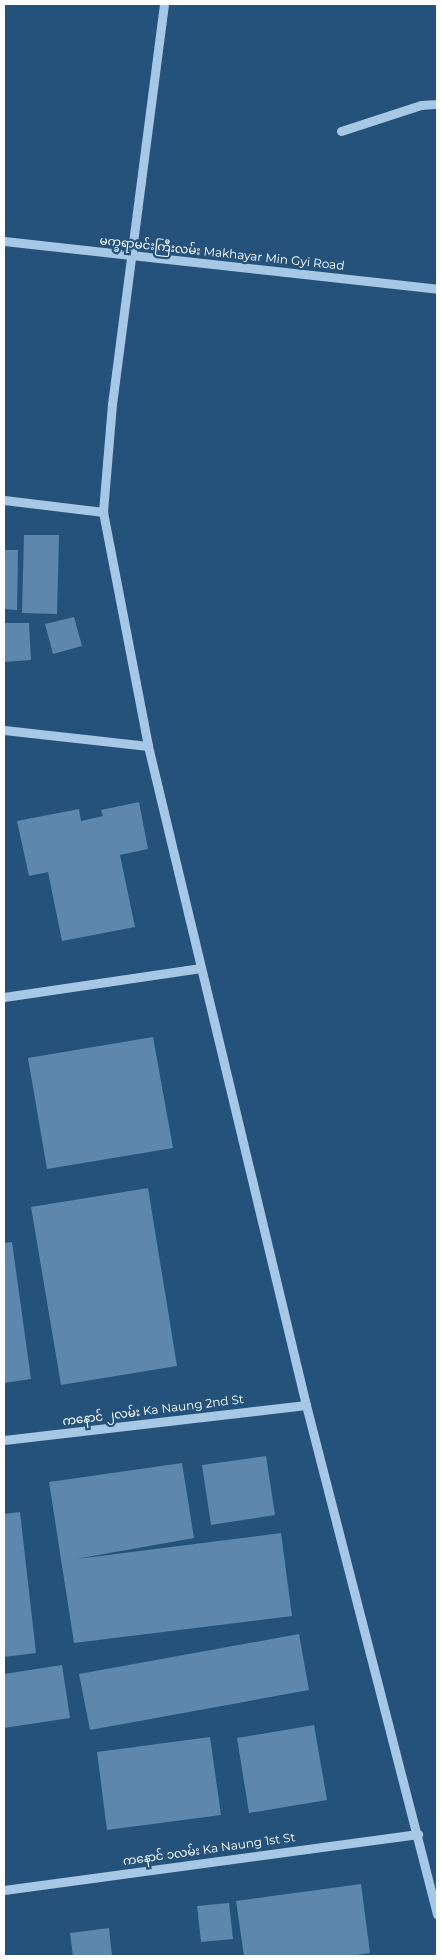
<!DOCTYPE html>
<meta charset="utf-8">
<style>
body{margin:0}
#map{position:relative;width:441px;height:1960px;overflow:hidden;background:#24527b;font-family:Montserrat,"Noto Sans Myanmar",sans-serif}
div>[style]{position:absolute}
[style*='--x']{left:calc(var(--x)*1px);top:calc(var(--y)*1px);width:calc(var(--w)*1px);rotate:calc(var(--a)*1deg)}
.building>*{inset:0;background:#5d87ac}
.minor>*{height:9px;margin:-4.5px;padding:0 4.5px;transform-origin:4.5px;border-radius:4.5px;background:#a7c8e5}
span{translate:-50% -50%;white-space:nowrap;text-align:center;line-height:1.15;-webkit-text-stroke:4.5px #24527b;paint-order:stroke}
.street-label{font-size:12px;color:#fff}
.frame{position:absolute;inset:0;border:5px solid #fff;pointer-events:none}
</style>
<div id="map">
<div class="building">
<div style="clip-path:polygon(24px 535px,59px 535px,57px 614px,22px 613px)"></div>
<div style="clip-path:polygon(4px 550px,18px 550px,17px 610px,4px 609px)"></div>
<div style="clip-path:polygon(74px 617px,82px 646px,53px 654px,45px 624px)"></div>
<div style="clip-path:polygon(4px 623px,29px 623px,31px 660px,4px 662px)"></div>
<div style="clip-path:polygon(139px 802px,148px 849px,120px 855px,135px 927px,62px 941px,48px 872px,29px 876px,17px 821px,79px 809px,81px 821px,103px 816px,101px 810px)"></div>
<div style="clip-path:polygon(153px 1037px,173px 1148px,47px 1169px,28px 1058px)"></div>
<div style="clip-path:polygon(148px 1188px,177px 1366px,61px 1385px,31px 1207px)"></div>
<div style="clip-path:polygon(12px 1242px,31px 1379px,4px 1383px,4px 1243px)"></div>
<div style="clip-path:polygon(266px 1456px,275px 1515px,211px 1525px,202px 1465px)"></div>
<div style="clip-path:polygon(182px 1463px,194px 1538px,76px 1559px,281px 1533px,292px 1616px,74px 1643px,49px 1482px)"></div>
<div style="clip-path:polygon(20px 1512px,36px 1653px,4px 1657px,4px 1514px)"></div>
<div style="clip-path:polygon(299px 1634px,309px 1690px,90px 1730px,79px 1674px)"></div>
<div style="clip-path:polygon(62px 1665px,70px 1718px,4px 1728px,4px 1674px)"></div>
<div style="clip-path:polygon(314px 1725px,327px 1800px,249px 1813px,237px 1738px)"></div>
<div style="clip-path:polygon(210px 1737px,221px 1815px,107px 1830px,97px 1752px)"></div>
<div style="clip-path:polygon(361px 1884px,370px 1953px,347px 1956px,244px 1956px,236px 1901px)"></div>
<div style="clip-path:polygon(229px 1903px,233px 1939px,201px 1942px,197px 1906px)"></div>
<div style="clip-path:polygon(109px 1928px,112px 1956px,73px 1956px,70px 1933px)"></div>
</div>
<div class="minor">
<div style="--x:164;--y:4;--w:403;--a:97.4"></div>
<div style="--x:112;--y:404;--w:108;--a:94.8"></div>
<div style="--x:103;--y:512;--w:238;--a:79.1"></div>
<div style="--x:148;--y:746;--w:678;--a:76.52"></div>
<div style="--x:306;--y:1405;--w:526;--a:75.57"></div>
<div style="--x:341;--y:131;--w:84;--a:-18"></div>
<div style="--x:421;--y:105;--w:16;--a:-4"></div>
<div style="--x:4;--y:241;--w:436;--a:6.3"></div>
<div style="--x:4;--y:500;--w:100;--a:6.9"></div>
<div style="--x:4;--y:730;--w:145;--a:6.3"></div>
<div style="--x:4;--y:997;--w:199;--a:-8.4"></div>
<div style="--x:4;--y:1440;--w:304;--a:-6.6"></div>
<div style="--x:4;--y:1890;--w:418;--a:-7.7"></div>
</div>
<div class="street-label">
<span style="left:222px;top:253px;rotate:6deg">မက္ခရာမင်းကြီးလမ်း Makhayar Min Gyi Road</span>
<span style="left:153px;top:1410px;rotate:-7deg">ကနောင် ၂လမ်း Ka Naung 2nd St</span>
<span style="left:209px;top:1849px;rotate:-8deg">ကနောင် ၁လမ်း Ka Naung 1st St</span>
</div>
<div class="frame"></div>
</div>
